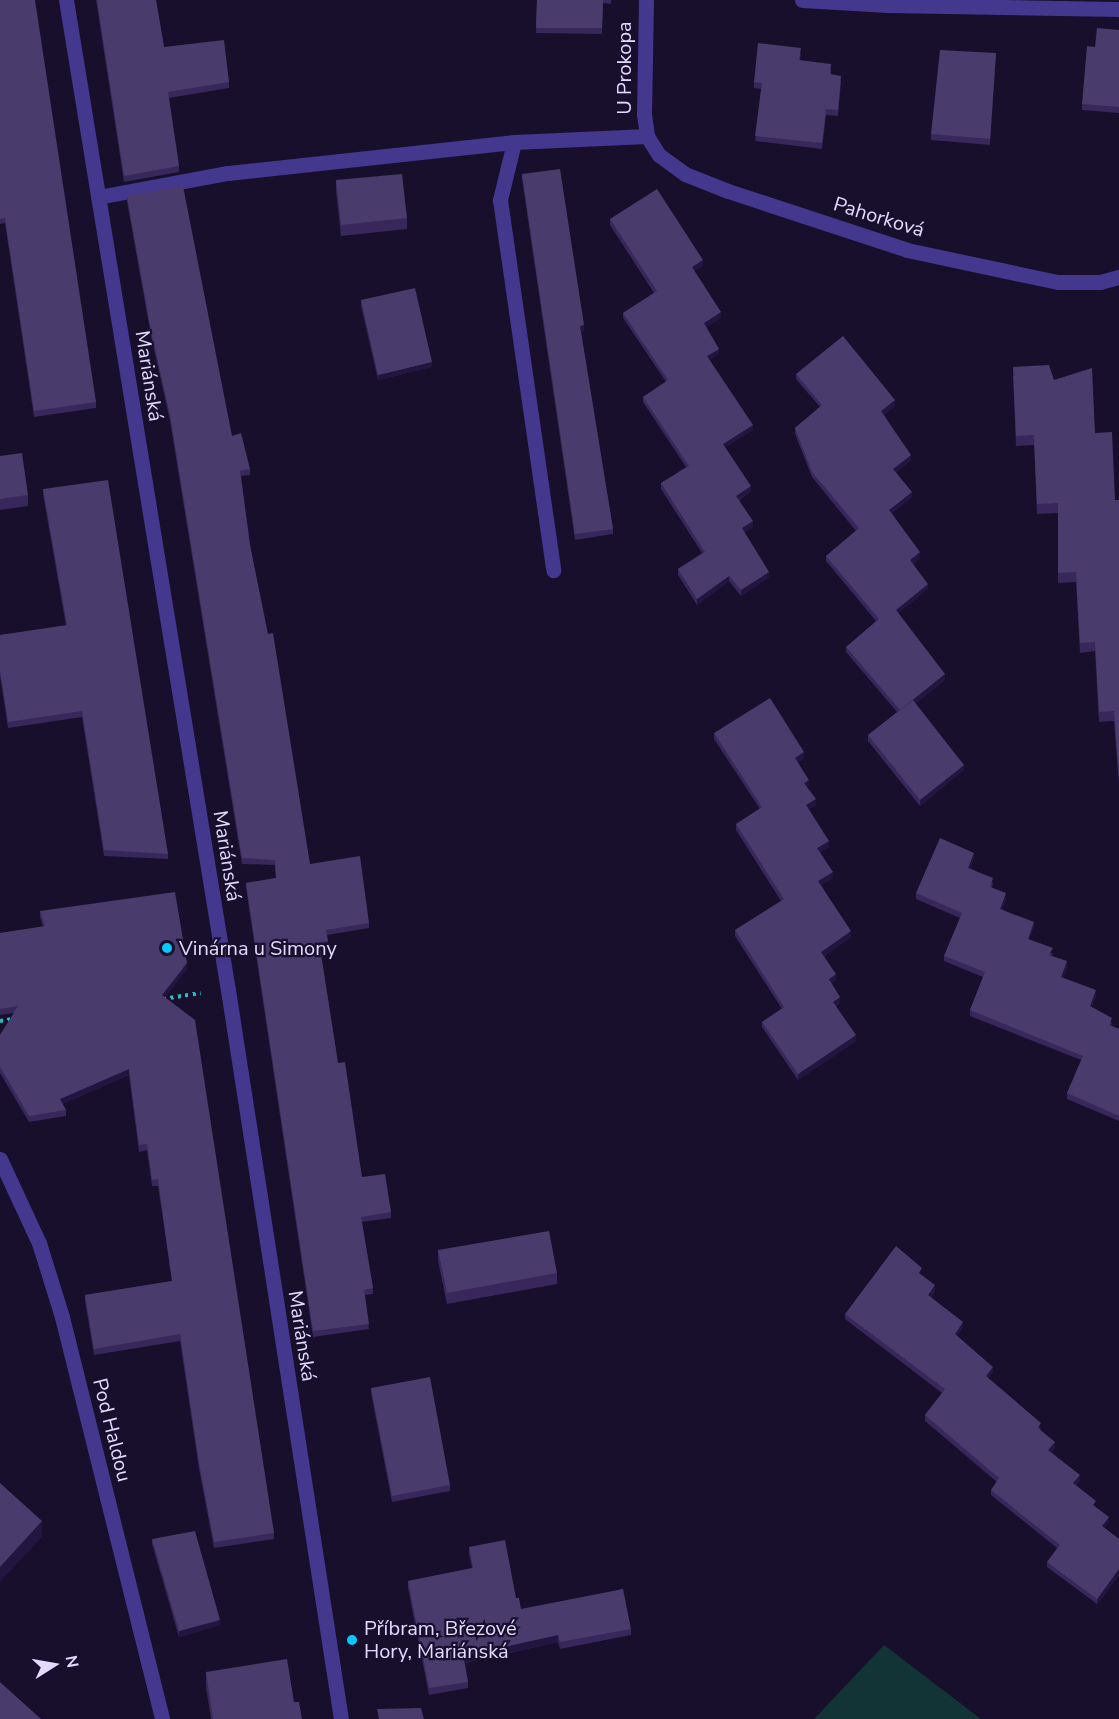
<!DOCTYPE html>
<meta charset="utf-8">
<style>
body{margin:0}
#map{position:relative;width:1119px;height:1719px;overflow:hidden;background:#170f2c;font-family:"Nunito Sans",sans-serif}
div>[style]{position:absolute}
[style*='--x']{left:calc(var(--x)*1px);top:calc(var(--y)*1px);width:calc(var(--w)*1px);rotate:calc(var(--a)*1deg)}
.green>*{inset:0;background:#123437}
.path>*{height:4px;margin-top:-2px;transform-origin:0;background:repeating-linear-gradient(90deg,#27bdc6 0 3px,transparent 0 7.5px)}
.service>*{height:15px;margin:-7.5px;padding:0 7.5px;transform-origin:7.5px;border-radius:7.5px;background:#44378e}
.minor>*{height:15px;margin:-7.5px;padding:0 7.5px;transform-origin:7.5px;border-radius:7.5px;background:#44378e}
.wall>*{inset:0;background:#37275a}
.shaded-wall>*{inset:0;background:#221640}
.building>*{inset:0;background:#493b6c}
.dots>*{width:16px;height:16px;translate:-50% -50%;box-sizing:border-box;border:3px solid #170f2c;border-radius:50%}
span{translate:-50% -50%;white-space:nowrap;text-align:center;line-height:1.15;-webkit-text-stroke:4.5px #170f2c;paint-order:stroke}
.street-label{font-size:20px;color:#e3daff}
.poi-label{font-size:20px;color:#e3daff}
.left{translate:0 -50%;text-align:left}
.north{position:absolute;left:24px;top:1635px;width:60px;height:60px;-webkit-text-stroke:4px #170f2c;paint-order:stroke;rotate:79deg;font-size:16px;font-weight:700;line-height:24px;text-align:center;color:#e3daff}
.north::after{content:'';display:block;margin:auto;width:21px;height:27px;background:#e3daff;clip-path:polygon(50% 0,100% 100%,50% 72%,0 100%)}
</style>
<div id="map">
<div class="green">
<div style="clip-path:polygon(884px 1645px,981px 1719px,814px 1719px)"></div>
</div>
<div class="path">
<div style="--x:163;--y:999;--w:38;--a:-9"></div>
<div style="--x:0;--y:1021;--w:13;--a:-9"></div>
</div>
<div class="service">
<div style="--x:514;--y:142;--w:60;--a:103.6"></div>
<div style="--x:500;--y:200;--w:374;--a:81.8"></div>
<div style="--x:98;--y:197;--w:132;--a:-10.5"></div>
<div style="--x:228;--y:173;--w:288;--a:-6.2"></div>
<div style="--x:514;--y:142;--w:133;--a:-2.6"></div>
</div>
<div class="minor">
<div style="--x:66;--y:0;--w:1003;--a:80.71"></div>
<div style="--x:228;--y:990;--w:738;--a:81.19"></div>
<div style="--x:646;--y:0;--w:114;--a:91"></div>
<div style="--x:644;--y:114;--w:22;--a:82"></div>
<div style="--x:647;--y:136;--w:22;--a:58"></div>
<div style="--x:659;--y:155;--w:32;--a:36"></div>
<div style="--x:685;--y:174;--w:46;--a:21.6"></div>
<div style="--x:728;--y:191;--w:188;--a:18.2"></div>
<div style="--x:907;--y:250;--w:154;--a:12"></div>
<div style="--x:1058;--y:282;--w:42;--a:0"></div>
<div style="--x:1100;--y:282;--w:20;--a:-15"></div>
<div style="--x:802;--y:0;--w:86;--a:3.3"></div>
<div style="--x:888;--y:5;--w:231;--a:1"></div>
<div style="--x:0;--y:1159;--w:93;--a:65.1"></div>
<div style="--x:39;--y:1243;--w:77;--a:72.7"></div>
<div style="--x:62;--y:1317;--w:414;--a:76"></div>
</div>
<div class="wall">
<div style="clip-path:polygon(0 0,96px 402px,96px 408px,34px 417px,5px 223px,0 224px)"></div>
<div style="clip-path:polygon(96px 0,156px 0,164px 47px,229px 82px,229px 88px,169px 98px,179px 166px,179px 172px,124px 182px)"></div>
<div style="clip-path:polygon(537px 0,611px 0,611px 4px,603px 3px,602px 34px,536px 33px)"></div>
<div style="clip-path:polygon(1119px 30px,1119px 113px,1082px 110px,1082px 104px,1095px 47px)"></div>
<div style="clip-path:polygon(801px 53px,800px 60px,831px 69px,831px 74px,841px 81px,838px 116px,826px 115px,822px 149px,755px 141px,761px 89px,754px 88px,754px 82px)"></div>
<div style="clip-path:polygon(996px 53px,990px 145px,931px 140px,931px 134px)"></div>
<div style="clip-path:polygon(522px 174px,584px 331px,581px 332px,613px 529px,613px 534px,575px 540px,522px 179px)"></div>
<div style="clip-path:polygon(336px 180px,407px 218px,407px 229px,341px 236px,336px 191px)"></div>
<div style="clip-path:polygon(127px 196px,232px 436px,250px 469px,250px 475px,241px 476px,250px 545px,310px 864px,369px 923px,369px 928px,327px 935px,328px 946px,320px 947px,338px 1063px,362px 1177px,391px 1212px,391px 1218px,362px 1222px,373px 1288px,373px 1294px,365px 1295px,369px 1329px,313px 1337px,246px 888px,246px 883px,276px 878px,275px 865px,242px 864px,170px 421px,151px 336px,127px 202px)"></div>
<div style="clip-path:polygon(610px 219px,703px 266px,694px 271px,721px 318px,706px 327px,719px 354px,709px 360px,753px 430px,725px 447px,751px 491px,739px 500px,753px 527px,744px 532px,769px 577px,741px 596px,729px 581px,697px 605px,678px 575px,678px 569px,702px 553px,661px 489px,661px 483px,686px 467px,643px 402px,643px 397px,666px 382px,623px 318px,623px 313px,654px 293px,610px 225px)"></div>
<div style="clip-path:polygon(361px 300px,432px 367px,378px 380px,361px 306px)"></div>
<div style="clip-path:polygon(796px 374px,895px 406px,884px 415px,911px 460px,896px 472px,912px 497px,892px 513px,920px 558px,913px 564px,928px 589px,898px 613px,945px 680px,915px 704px,964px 770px,920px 806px,868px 741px,868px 735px,897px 712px,846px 652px,846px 647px,876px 621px,826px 561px,826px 556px,856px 531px,812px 477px,795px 434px,795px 428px,820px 407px,796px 379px)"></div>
<div style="clip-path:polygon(1013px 376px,1054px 380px,1095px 433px,1115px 500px,1119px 500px,1119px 786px,1114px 721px,1099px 722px,1095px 651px,1080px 653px,1076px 582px,1058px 583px,1058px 513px,1037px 514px,1034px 445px,1016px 446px)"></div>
<div style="clip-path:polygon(0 456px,28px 495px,28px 506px,0 510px)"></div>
<div style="clip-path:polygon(43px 489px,168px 854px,168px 859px,104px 856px,82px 717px,8px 728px,0 676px,0 635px,66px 626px,43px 494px)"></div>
<div style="clip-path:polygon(714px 733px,804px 758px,798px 762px,809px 785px,807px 787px,816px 805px,809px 809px,829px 847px,820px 852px,833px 878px,821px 885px,851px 937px,824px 956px,836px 980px,831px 983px,840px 1003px,836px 1006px,856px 1041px,798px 1080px,762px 1027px,762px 1022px,782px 1009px,735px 936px,735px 930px,781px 901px,736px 830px,736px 824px,760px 809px,714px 739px)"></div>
<div style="clip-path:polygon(974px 858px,970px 868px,993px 883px,992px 888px,1006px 899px,1002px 909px,1034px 927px,1029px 939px,1053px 954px,1051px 956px,1067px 967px,1063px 978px,1096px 996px,1091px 1007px,1112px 1023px,1111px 1026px,1119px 1029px,1119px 1121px,1067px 1099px,1067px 1093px,1081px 1060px,970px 1016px,970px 1010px,983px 977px,944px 961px,944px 956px,960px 918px,916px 899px,916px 893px)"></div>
<div style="clip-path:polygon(40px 911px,187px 969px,165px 997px,274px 1533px,274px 1539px,214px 1548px,199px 1469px,180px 1341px,94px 1355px,85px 1301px,85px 1295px,172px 1281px,158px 1186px,152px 1186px,147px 1150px,139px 1152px,129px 1075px,62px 1104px,66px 1110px,66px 1116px,29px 1122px,0 1073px,0 1035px,14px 1013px,0 1015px,0 933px,43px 927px,40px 917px)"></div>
<div style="clip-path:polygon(438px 1250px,557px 1273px,557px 1284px,447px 1304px,438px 1261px)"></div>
<div style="clip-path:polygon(922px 1274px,921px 1275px,935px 1291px,931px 1297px,963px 1327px,957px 1336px,993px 1372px,988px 1378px,1041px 1429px,1040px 1430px,1055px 1448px,1051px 1452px,1080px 1480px,1076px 1485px,1109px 1522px,1104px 1528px,1119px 1539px,1119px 1575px,1097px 1604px,1047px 1567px,1047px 1562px,1057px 1548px,991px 1495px,991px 1490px,997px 1482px,925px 1421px,925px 1415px,942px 1393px,845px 1319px,845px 1314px)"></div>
<div style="clip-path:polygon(371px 1388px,450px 1485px,450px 1491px,392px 1502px,371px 1393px)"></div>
<div style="clip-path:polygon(152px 1539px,220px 1625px,179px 1637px,152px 1544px)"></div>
<div style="clip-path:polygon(469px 1547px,516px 1598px,521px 1609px,631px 1629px,631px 1635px,560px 1649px,558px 1642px,465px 1663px,468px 1682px,468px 1688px,429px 1695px,408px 1588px,408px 1581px,472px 1568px,469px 1554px)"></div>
<div style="clip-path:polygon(206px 1672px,294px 1702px,302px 1719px,211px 1719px,206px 1688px)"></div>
</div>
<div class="shaded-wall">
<div style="clip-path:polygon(703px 260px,703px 266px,692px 273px,692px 267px)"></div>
<div style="clip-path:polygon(721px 312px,721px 318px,704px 329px,704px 323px)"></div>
<div style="clip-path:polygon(584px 325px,584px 331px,580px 332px,580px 326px)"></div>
<div style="clip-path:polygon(719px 349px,719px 354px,707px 362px,707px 356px)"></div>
<div style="clip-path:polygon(432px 362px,432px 367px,378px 380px,378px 375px)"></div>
<div style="clip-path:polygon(895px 400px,895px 406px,881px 417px,881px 411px)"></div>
<div style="clip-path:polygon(753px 425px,753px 430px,723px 449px,723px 444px)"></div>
<div style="clip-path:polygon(911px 455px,911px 460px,893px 474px,893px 469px)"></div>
<div style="clip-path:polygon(751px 486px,751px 491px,736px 501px,736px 496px)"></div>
<div style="clip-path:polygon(912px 492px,912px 497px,889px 515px,889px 510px)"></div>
<div style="clip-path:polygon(753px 521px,753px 527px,742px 534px,742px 528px)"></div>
<div style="clip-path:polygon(920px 552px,920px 558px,910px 566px,910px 560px)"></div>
<div style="clip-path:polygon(769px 572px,769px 577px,741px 596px,741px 590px)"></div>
<div style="clip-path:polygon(729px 576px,729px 581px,697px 605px,697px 599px)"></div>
<div style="clip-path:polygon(928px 584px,928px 589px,896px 615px,896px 610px)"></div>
<div style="clip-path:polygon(945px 674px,945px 680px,900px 716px,900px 710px)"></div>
<div style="clip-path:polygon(804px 752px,804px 758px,795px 764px,795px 758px)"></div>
<div style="clip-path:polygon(964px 765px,964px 770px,920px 806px,920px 800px)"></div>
<div style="clip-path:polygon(809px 780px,809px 785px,804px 789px,804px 783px)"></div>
<div style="clip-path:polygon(816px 799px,816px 805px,806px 811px,806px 805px)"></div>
<div style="clip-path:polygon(829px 841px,829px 847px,817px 854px,817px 848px)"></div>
<div style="clip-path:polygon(974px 853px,974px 858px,968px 873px,968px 868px)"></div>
<div style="clip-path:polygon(833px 872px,833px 878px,818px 887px,818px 881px)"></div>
<div style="clip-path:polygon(1006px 893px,1006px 899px,1000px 914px,1000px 909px)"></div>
<div style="clip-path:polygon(1034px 922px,1034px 927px,1028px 944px,1028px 939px)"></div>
<div style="clip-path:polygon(851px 931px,851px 937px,821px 958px,821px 952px)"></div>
<div style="clip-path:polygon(1067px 961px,1067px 967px,1061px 982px,1061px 977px)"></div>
<div style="clip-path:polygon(187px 963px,187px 969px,162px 1001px,162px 995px)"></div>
<div style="clip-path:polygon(836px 974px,836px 980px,829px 985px,829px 979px)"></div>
<div style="clip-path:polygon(1096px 990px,1096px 996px,1090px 1012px,1090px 1006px)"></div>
<div style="clip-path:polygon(840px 997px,840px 1003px,833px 1007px,833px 1002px)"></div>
<div style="clip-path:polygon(856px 1035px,856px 1041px,798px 1080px,798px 1074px)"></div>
<div style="clip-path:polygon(129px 1069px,129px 1075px,60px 1105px,60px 1099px)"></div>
<div style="clip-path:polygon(935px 1285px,935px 1291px,928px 1300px,928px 1295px)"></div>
<div style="clip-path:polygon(963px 1322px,963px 1327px,955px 1339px,955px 1334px)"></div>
<div style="clip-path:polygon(993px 1367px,993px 1372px,986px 1381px,986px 1376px)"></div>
<div style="clip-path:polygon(1055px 1442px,1055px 1448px,1048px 1456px,1048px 1450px)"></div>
<div style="clip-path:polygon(1080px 1475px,1080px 1480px,1073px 1488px,1073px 1483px)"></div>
<div style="clip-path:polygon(1109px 1517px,1109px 1522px,1102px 1532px,1102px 1526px)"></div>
<div style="clip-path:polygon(42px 1521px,42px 1537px,0 1582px,0 1567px)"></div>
<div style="clip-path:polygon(1119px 1569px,1119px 1575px,1097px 1604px,1097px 1599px)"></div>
<div style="clip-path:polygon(220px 1620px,220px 1625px,179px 1637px,179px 1631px)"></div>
<div style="clip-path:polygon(558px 1635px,558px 1642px,463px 1663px,463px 1656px)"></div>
</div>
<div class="building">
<div style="clip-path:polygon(0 0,35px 0,96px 402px,34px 411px,5px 218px,0 219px)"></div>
<div style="clip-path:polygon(97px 0,156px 0,164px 47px,224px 40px,229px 82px,168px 92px,179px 166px,124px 176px)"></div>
<div style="clip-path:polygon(537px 0,603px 0,602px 28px,536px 28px)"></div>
<div style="clip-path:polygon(1097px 28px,1119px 30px,1119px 107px,1082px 104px,1087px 46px,1095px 47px)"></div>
<div style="clip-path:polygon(758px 43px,801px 48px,799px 60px,831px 64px,830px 74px,841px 76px,838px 110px,826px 109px,822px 143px,755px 136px,762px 83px,754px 82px)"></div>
<div style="clip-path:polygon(940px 50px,996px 53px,990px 139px,931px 134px)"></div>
<div style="clip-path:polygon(560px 169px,584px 325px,580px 326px,613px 529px,575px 534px,522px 174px)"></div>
<div style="clip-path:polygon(402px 174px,407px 218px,341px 225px,336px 180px)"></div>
<div style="clip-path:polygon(183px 186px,232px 436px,241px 433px,250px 469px,240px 471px,250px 545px,268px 634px,273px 633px,310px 864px,360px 856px,369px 923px,326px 930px,328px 941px,319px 942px,338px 1063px,345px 1062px,362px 1177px,385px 1174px,391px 1212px,361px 1217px,373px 1288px,364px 1290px,369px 1324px,313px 1331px,246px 883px,276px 878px,275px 860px,242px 858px,170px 415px,151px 331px,127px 196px)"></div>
<div style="clip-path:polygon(657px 189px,703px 260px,692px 267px,721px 312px,704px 323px,719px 349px,707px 356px,753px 425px,723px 444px,751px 486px,736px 496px,753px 521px,742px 528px,769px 572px,741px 590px,729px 576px,697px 599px,678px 569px,705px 552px,661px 483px,689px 466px,643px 397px,668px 380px,623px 313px,657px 291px,610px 219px)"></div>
<div style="clip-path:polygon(415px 288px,432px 362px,378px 375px,361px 300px)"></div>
<div style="clip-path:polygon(843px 336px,895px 400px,881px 411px,911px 455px,893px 469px,912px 492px,889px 510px,920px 552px,910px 560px,928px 584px,896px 610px,945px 674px,900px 710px,846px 647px,879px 619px,826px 556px,859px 528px,812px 472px,795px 428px,822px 405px,796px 374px)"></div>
<div style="clip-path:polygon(1049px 365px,1054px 380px,1092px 368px,1095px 433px,1112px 432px,1115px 500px,1119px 500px,1119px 777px,1114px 711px,1099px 712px,1095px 642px,1080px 643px,1076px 572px,1058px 573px,1058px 503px,1037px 504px,1034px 435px,1016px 436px,1013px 367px)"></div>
<div style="clip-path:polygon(22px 453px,28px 495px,0 499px,0 456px)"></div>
<div style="clip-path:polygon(108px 480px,168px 854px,104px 850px,82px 711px,8px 722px,0 670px,0 635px,67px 625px,43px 489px)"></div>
<div style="clip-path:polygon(770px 698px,804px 752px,795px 758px,809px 780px,804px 783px,816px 799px,806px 805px,829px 841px,817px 848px,833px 872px,818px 881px,851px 931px,821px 952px,836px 974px,829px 979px,840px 997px,833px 1002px,856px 1035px,798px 1074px,762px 1022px,784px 1007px,735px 930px,784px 899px,736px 824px,762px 807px,714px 733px)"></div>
<div style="clip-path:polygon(913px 700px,964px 765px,920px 800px,868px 735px)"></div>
<div style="clip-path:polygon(940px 838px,974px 853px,968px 868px,993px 878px,990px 887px,1006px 893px,1000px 909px,1034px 922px,1028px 939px,1053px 948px,1049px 955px,1067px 961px,1061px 977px,1096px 990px,1090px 1006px,1112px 1018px,1109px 1025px,1119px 1029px,1119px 1116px,1067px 1093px,1083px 1056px,970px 1010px,985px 972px,944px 956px,962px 913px,916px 893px)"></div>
<div style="clip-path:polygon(175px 892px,187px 963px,162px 995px,195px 1020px,274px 1533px,214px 1542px,199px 1463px,180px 1334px,94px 1349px,85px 1295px,172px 1281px,158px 1179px,152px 1180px,147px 1144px,139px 1145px,129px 1069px,60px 1099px,66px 1110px,29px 1116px,0 1067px,0 1035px,18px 1006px,0 1009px,0 933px,45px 926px,40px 911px)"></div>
<div style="clip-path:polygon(549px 1231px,557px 1273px,447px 1293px,438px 1250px)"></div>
<div style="clip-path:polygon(896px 1246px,922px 1268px,919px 1273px,935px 1285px,928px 1295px,963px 1322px,955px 1334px,993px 1367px,986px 1376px,1041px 1423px,1038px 1428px,1055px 1442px,1048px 1450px,1080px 1475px,1073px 1483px,1096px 1501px,1093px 1505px,1109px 1517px,1102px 1526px,1119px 1539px,1119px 1569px,1097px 1599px,1047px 1562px,1060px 1545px,991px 1490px,999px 1478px,925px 1415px,945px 1389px,845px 1314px)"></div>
<div style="clip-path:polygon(430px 1377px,450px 1485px,392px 1496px,371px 1388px)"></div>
<div style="clip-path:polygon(0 1483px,42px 1521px,0 1567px)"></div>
<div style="clip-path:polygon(195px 1531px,220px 1620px,179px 1631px,152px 1539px)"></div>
<div style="clip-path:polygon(505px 1540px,516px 1598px,519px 1598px,521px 1609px,623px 1589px,631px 1629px,560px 1642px,558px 1635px,463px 1656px,468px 1682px,429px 1688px,408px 1581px,473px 1568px,469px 1547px)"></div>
<div style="clip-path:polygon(287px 1659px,294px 1702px,299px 1702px,302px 1719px,213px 1719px,206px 1672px)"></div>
<div style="clip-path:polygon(0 1682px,41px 1719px,0 1719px)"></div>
<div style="clip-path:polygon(421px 1708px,424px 1719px,379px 1719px,377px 1709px)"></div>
</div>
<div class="dots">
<div style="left:167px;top:948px;background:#06caff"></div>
<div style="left:352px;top:1640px;background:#06caff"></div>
</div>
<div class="street-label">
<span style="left:624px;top:68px;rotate:-90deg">U Prokopa</span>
<span style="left:879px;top:217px;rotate:17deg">Pahorková</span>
<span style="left:149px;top:376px;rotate:81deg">Mariánská</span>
<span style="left:227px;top:856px;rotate:81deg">Mariánská</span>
<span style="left:302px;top:1336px;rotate:81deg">Mariánská</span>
<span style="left:112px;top:1430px;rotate:76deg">Pod Haldou</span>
</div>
<div class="poi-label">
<span class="left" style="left:179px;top:948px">Vinárna u Simony</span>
<span class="left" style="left:364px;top:1640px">Příbram, Březové<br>Hory, Mariánská</span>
</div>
<div class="north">N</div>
</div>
